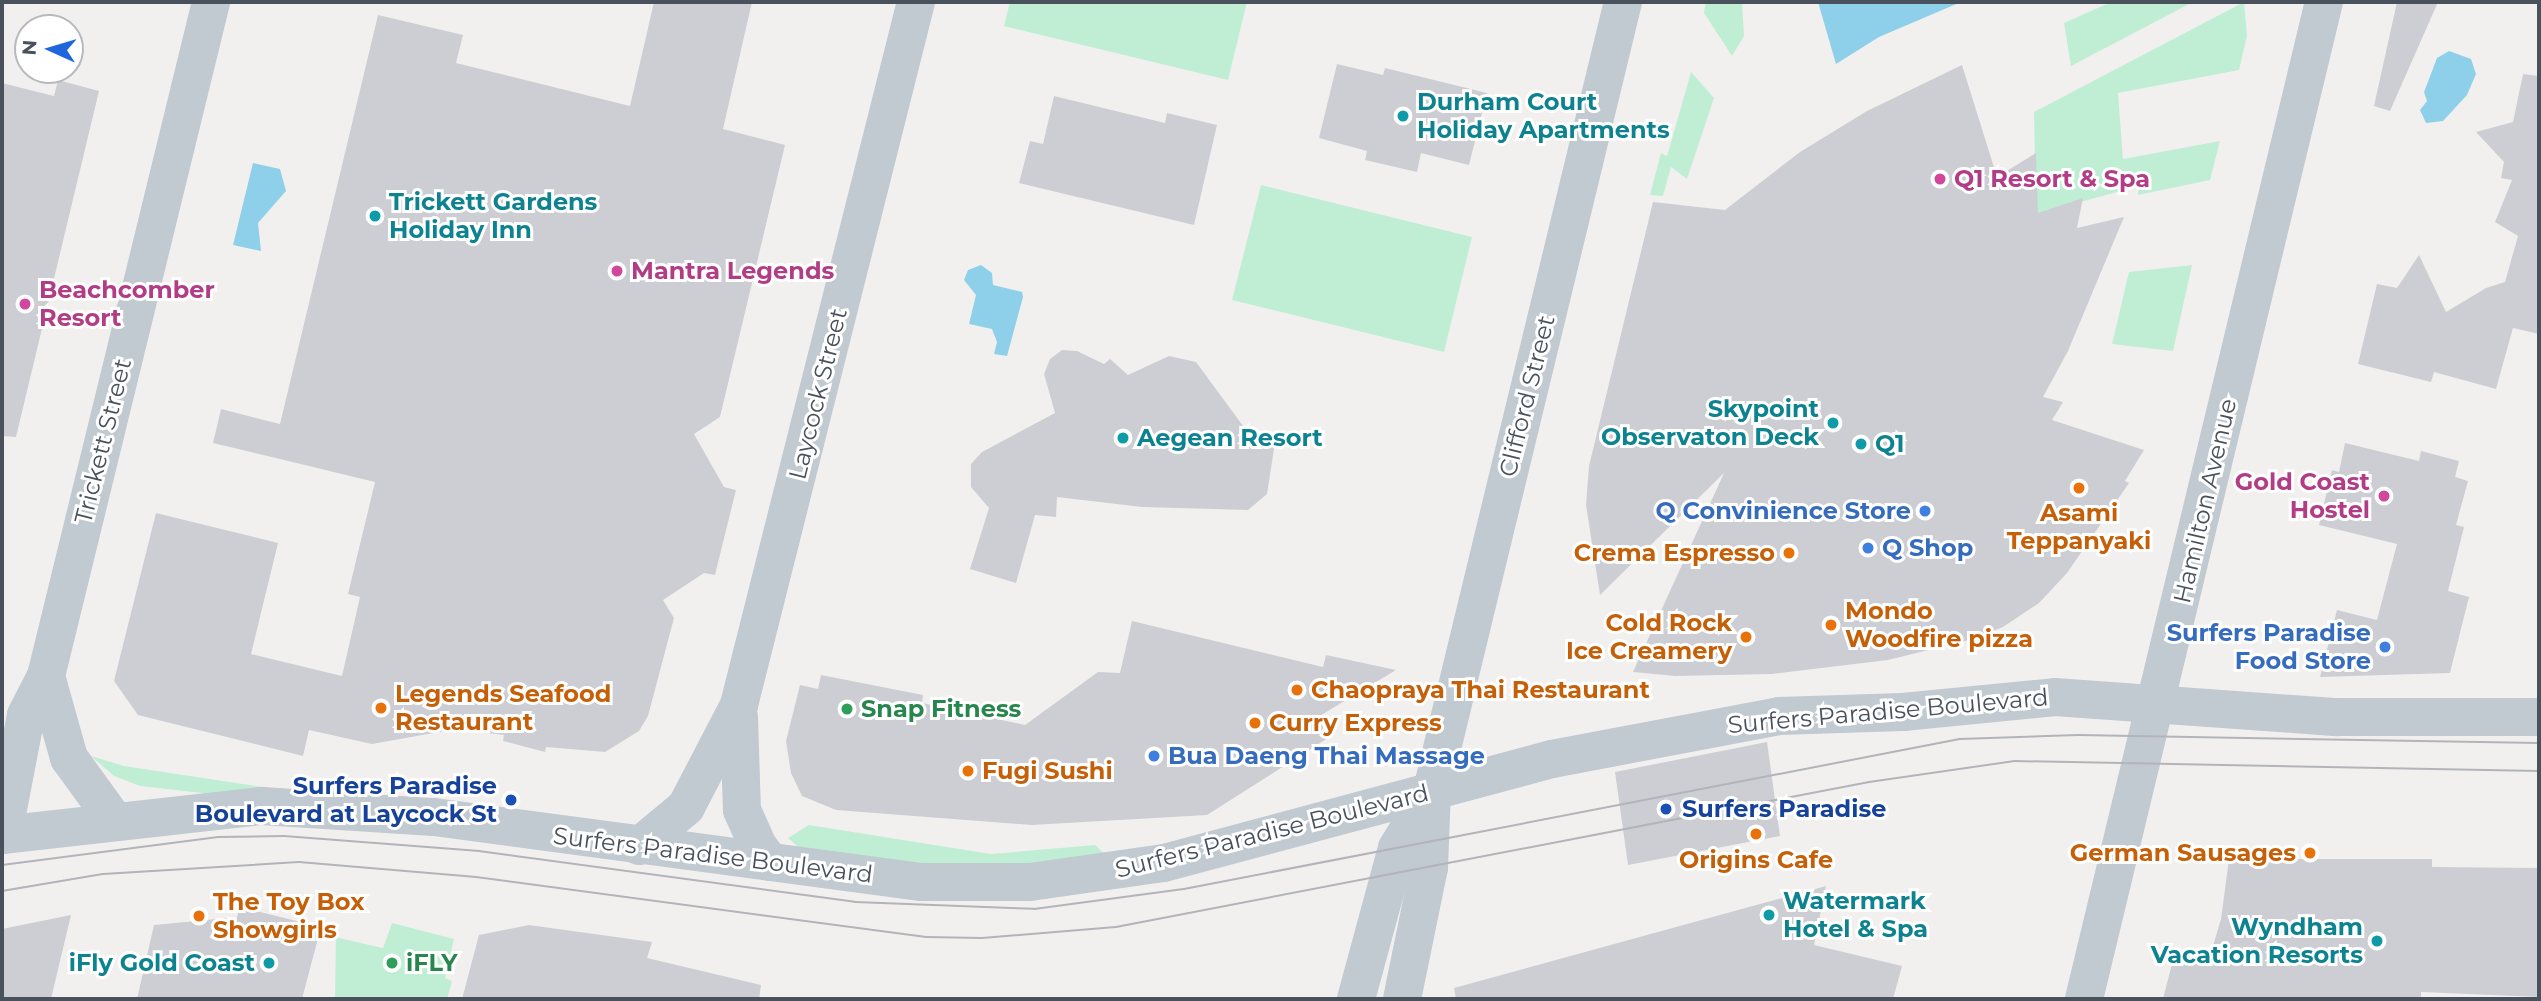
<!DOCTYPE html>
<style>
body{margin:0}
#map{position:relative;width:2541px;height:1001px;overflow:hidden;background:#f2f0ef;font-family:Montserrat,sans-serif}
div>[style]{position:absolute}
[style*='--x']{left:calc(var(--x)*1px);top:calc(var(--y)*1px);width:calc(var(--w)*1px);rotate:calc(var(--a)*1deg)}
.green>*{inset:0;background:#c0eed5}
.water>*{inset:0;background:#8ed0e9}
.building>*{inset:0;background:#cdced4}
.minor>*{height:38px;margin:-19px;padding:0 19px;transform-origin:19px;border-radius:19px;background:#c1c9d1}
.tertiary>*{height:38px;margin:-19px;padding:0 19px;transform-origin:19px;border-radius:19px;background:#c1c9d1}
.tram>*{height:2px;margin:-1px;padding:0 1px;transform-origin:1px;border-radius:1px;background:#b2b4ba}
.dots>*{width:19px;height:19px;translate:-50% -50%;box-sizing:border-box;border:4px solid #fff;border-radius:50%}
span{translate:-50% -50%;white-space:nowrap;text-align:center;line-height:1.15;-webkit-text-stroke:6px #fff;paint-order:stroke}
.culture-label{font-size:24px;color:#0d838f;font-weight:700}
.left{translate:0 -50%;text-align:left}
.right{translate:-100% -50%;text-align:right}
.hotel-label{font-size:24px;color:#b23c85;font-weight:700}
.street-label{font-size:24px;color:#48515c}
.shop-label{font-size:24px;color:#366cbe;font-weight:700}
.food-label{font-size:24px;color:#c56008;font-weight:700}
.leisure-label{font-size:24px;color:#27864d;font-weight:700}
.transit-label{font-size:24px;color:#164399;font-weight:700}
.frame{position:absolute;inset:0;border:4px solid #48515c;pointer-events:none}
.north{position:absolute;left:14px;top:14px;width:70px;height:70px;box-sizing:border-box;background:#fff;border:2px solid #b6b9be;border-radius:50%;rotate:274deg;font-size:19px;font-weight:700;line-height:28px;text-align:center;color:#48515c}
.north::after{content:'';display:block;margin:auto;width:24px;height:32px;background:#1f65dc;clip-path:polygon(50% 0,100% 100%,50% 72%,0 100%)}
</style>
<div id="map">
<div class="green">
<div style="clip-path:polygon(1010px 2px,1247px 2px,1228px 80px,1004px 26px)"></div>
<div style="clip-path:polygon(1706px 2px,1742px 2px,1744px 36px,1732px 56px,1704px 13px)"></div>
<div style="clip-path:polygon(2111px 2px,2193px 2px,2071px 66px,2064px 23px)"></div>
<div style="clip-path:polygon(2244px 2px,2247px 36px,2239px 70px,2118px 93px,2123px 159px,2220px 141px,2210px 180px,2138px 195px,2139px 173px,2121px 175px,2121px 191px,2036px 214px,2034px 112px)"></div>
<div style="clip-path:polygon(1691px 72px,1714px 98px,1687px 179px,1671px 167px,1663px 196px,1650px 195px,1661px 153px,1667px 156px)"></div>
<div style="clip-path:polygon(1261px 185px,1472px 237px,1444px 352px,1232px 300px)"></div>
<div style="clip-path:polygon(2192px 265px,2173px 351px,2112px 344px,2129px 272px)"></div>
<div style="clip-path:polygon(91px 756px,124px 766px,276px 789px,210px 794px,140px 786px,114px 776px)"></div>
<div style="clip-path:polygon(809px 825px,991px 854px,1095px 845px,1111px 860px,980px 870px,803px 851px,788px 838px)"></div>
<div style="clip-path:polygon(392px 923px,454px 939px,445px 978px,452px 981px,447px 999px,335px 999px,336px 929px,339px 938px,383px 948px)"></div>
</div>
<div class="water">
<div style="clip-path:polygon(1818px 2px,1961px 2px,1879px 37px,1836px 64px)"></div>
<div style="clip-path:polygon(2449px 51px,2471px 59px,2476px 74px,2467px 95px,2443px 121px,2426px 123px,2420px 110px,2427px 101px,2424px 92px,2437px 58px)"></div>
<div style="clip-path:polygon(253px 163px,280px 169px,286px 191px,258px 223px,261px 251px,233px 245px)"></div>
<div style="clip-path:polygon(981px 265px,992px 273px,993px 285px,1022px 292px,1023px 297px,1007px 356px,994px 354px,997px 342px,992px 329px,969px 324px,976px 295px,964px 280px,968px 270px)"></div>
</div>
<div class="building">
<div style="clip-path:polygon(654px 2px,752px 2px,723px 129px,785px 145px,720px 417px,694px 434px,724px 487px,736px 490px,715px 575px,704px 573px,663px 600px,674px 618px,648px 716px,639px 731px,605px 752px,546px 747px,545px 752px,503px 741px,504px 735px,456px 729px,372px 744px,309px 730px,303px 756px,138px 715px,114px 681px,156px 513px,278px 543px,251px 654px,342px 676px,360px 597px,348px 594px,375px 482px,213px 443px,221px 409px,280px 424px,378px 15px,463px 35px,456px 63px,630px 106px)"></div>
<div style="clip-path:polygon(2397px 2px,2438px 2px,2390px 111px,2374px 106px)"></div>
<div style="clip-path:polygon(1337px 64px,1383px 75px,1385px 68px,1487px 93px,1469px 165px,1421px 153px,1417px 172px,1365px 160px,1367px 151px,1319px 138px)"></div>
<div style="clip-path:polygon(1962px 65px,1997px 177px,2036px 153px,2038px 213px,2083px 198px,2077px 228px,2124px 217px,2068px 351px,2043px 397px,2063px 402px,2052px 420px,2144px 450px,2125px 481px,2129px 483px,2067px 573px,2039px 603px,2003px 627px,1973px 639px,1888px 660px,1772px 674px,1675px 676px,1633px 672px,1724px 473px,1600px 595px,1586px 505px,1589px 466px,1653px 202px,1725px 210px,1800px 152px,1867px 111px)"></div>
<div style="clip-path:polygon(2523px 74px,2539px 76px,2539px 334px,2513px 328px,2496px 389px,2434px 372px,2431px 382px,2358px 364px,2377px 284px,2397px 288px,2419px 255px,2446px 312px,2486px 288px,2505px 282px,2518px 236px,2495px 222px,2512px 180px,2501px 178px,2504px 162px,2476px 132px,2513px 122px)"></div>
<div style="clip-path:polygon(58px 80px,99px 91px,16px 437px,2px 436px,2px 83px,54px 96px)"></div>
<div style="clip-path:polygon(1054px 96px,1165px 123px,1167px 113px,1217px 125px,1194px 225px,1019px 183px,1030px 141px,1043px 144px)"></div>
<div style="clip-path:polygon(1062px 350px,1077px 351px,1104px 364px,1110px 359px,1128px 375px,1169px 356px,1196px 362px,1246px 430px,1263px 435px,1274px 449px,1267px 494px,1248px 510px,1142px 507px,1057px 497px,1056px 517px,1035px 515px,1016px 583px,970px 569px,989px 508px,971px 487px,971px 464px,982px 452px,1055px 413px,1044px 374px,1050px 359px)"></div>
<div style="clip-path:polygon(2345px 443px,2419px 461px,2421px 451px,2459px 461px,2455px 477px,2468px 481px,2456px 525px,2464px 527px,2448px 591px,2469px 597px,2450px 673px,2320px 677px,2337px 610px,2377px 620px,2397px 544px,2319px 525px,2332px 470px,2339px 472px)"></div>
<div style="clip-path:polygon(1132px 621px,1323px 667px,1326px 655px,1396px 670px,1318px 717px,1328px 738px,1207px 815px,1032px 825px,836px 810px,802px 796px,791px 773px,786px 741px,800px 685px,818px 689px,821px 675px,923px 695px,922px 703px,1025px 725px,1098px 672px,1120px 673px)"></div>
<div style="clip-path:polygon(1767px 742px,1780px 836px,1628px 865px,1615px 772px)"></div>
<div style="clip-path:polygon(2229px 859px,2432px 859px,2432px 867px,2539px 868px,2539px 997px,2421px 992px,2421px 999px,2163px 999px,2174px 956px,2208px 963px,2221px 919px)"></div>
<div style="clip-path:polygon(1826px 886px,1814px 945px,1902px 966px,1893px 999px,1456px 999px,1454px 988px)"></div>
<div style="clip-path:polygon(240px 907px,321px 927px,302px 999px,137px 999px,154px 925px,237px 917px)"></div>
<div style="clip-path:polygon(71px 915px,51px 999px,2px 999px,2px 929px)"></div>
<div style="clip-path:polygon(529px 925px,652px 942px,647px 958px,761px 985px,759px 999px,462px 999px,479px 935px)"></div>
</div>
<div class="minor">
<div style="--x:46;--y:676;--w:85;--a:74.3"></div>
<div style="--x:69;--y:758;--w:77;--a:54"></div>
<div style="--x:739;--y:717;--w:93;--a:88.2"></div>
<div style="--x:742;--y:810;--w:39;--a:66"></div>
<div style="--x:758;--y:846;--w:20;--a:53"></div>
<div style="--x:3;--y:835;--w:122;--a:-79.1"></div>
<div style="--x:26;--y:715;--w:44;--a:-62.9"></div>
<div style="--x:46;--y:676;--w:694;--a:-76.24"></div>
<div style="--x:639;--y:846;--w:61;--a:-39.7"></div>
<div style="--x:686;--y:807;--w:115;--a:-62.5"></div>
<div style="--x:739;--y:705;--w:725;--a:-75.87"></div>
<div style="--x:1356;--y:999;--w:156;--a:-74.8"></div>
<div style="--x:1397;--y:848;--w:68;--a:-58.9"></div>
<div style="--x:1402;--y:999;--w:134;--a:-78.4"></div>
<div style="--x:1429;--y:868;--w:78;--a:-87.8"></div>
<div style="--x:1432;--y:790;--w:811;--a:-76.38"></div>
<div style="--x:2084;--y:999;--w:1025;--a:-76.47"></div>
</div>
<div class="tertiary">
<div style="--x:2;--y:835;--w:262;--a:-6.4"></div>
<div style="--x:262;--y:806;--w:172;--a:3.7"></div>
<div style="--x:434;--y:817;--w:492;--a:7.6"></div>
<div style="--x:922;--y:882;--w:108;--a:0"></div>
<div style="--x:1030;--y:882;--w:135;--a:-8.1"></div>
<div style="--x:1164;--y:863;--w:402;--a:-15"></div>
<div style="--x:1552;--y:759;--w:231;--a:-10.7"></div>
<div style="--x:1779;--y:716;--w:124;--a:-1.8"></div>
<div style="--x:1903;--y:712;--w:153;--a:-5.6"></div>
<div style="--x:2055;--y:697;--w:283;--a:4.1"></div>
<div style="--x:2337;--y:717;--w:202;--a:0"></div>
</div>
<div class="tram">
<div style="--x:2;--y:865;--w:218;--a:-7.4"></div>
<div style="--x:218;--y:837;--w:66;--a:-0.9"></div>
<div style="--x:284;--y:836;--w:196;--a:4.4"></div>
<div style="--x:479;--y:851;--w:379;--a:7.7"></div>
<div style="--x:855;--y:902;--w:179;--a:2.2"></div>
<div style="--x:1034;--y:909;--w:151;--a:-7.6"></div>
<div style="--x:1184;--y:889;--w:790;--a:-10.94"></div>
<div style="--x:1960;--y:739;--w:118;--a:-1.9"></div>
<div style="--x:2078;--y:735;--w:461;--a:1"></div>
<div style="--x:2;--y:891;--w:102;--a:-9.6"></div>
<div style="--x:103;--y:874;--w:196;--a:-3.5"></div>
<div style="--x:299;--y:862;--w:178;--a:4.8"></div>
<div style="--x:476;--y:877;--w:454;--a:7.6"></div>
<div style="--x:926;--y:937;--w:56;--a:1"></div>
<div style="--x:982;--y:938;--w:134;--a:-4.7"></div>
<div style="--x:1116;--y:927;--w:767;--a:-10.9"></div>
<div style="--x:1869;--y:782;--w:147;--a:-8.2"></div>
<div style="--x:2014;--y:761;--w:525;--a:1.09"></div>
</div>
<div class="dots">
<div style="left:1403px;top:116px;background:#0f9aa8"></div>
<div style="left:1940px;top:179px;background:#d1479c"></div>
<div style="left:375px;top:216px;background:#0f9aa8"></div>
<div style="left:617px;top:271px;background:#d1479c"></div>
<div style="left:25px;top:304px;background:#d1479c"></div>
<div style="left:1833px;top:423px;background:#0f9aa8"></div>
<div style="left:1123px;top:438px;background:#0f9aa8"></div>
<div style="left:1861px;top:444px;background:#0f9aa8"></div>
<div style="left:2079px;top:488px;background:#e8710a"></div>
<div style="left:2384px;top:496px;background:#d1479c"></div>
<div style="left:1925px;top:511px;background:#3f7fe0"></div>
<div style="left:1868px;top:548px;background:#3f7fe0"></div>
<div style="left:1789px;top:553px;background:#e8710a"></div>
<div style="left:1831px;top:625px;background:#e8710a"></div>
<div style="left:1746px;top:637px;background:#e8710a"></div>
<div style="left:2385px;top:647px;background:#3f7fe0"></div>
<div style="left:1297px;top:690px;background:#e8710a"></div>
<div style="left:381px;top:708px;background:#e8710a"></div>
<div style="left:847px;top:709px;background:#2e9e5b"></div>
<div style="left:1255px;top:723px;background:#e8710a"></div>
<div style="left:1154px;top:756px;background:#3f7fe0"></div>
<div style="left:968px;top:771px;background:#e8710a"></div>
<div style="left:511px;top:800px;background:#1a4fb4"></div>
<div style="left:1666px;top:809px;background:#1a4fb4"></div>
<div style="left:1756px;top:834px;background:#e8710a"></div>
<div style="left:2310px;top:853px;background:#e8710a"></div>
<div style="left:1769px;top:915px;background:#0f9aa8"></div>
<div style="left:199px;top:916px;background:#e8710a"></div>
<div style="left:2377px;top:941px;background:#0f9aa8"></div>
<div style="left:269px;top:963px;background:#0f9aa8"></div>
<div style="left:392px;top:963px;background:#2e9e5b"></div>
</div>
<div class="culture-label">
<span class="left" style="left:1417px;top:116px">Durham Court<br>Holiday Apartments</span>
<span class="left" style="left:389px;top:216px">Trickett Gardens<br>Holiday Inn</span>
<span class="right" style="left:1819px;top:423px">Skypoint<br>Observaton Deck</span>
<span class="left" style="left:1137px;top:438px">Aegean Resort</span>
<span class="left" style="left:1875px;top:444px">Q1</span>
<span class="left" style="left:1783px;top:915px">Watermark<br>Hotel &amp; Spa</span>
<span class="right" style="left:2363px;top:941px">Wyndham<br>Vacation Resorts</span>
<span class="right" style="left:255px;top:963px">iFly Gold Coast</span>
</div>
<div class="hotel-label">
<span class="left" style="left:1954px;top:179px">Q1 Resort &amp; Spa</span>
<span class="left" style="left:631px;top:271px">Mantra Legends</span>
<span class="left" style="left:39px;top:304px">Beachcomber<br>Resort</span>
<span class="right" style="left:2370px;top:496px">Gold Coast<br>Hostel</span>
</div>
<div class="street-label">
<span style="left:818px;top:394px;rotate:-76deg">Laycock Street</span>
<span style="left:1527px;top:396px;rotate:-76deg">Clifford Street</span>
<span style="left:103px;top:441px;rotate:-76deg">Trickett Street</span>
<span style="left:2205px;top:501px;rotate:-77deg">Hamilton Avenue</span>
<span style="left:1888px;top:711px;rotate:-5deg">Surfers Paradise Boulevard</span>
<span style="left:1272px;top:831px;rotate:-14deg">Surfers Paradise Boulevard</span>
<span style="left:713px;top:855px;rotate:7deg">Surfers Paradise Boulevard</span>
</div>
<div class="shop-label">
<span class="right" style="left:1911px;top:511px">Q Convinience Store</span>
<span class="left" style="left:1882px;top:548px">Q Shop</span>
<span class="right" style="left:2371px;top:647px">Surfers Paradise<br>Food Store</span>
<span class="left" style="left:1168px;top:756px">Bua Daeng Thai Massage</span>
</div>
<div class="food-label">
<span style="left:2079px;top:527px">Asami<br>Teppanyaki</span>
<span class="right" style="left:1775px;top:553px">Crema Espresso</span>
<span class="left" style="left:1845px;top:625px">Mondo<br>Woodfire pizza</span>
<span class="right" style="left:1732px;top:637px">Cold Rock<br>Ice Creamery</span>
<span class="left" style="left:1311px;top:690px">Chaopraya Thai Restaurant</span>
<span class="left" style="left:395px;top:708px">Legends Seafood<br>Restaurant</span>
<span class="left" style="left:1269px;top:723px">Curry Express</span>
<span class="left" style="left:982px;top:771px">Fugi Sushi</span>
<span class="right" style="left:2296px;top:853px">German Sausages</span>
<span style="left:1756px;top:860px">Origins Cafe</span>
<span class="left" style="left:213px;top:916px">The Toy Box<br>Showgirls</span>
</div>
<div class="leisure-label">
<span class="left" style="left:861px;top:709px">Snap Fitness</span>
<span class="left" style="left:406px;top:963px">iFLY</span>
</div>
<div class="transit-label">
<span class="right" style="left:497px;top:800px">Surfers Paradise<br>Boulevard at Laycock St</span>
<span class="left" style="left:1682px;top:809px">Surfers Paradise</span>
</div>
<div class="frame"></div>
<div class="north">N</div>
</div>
